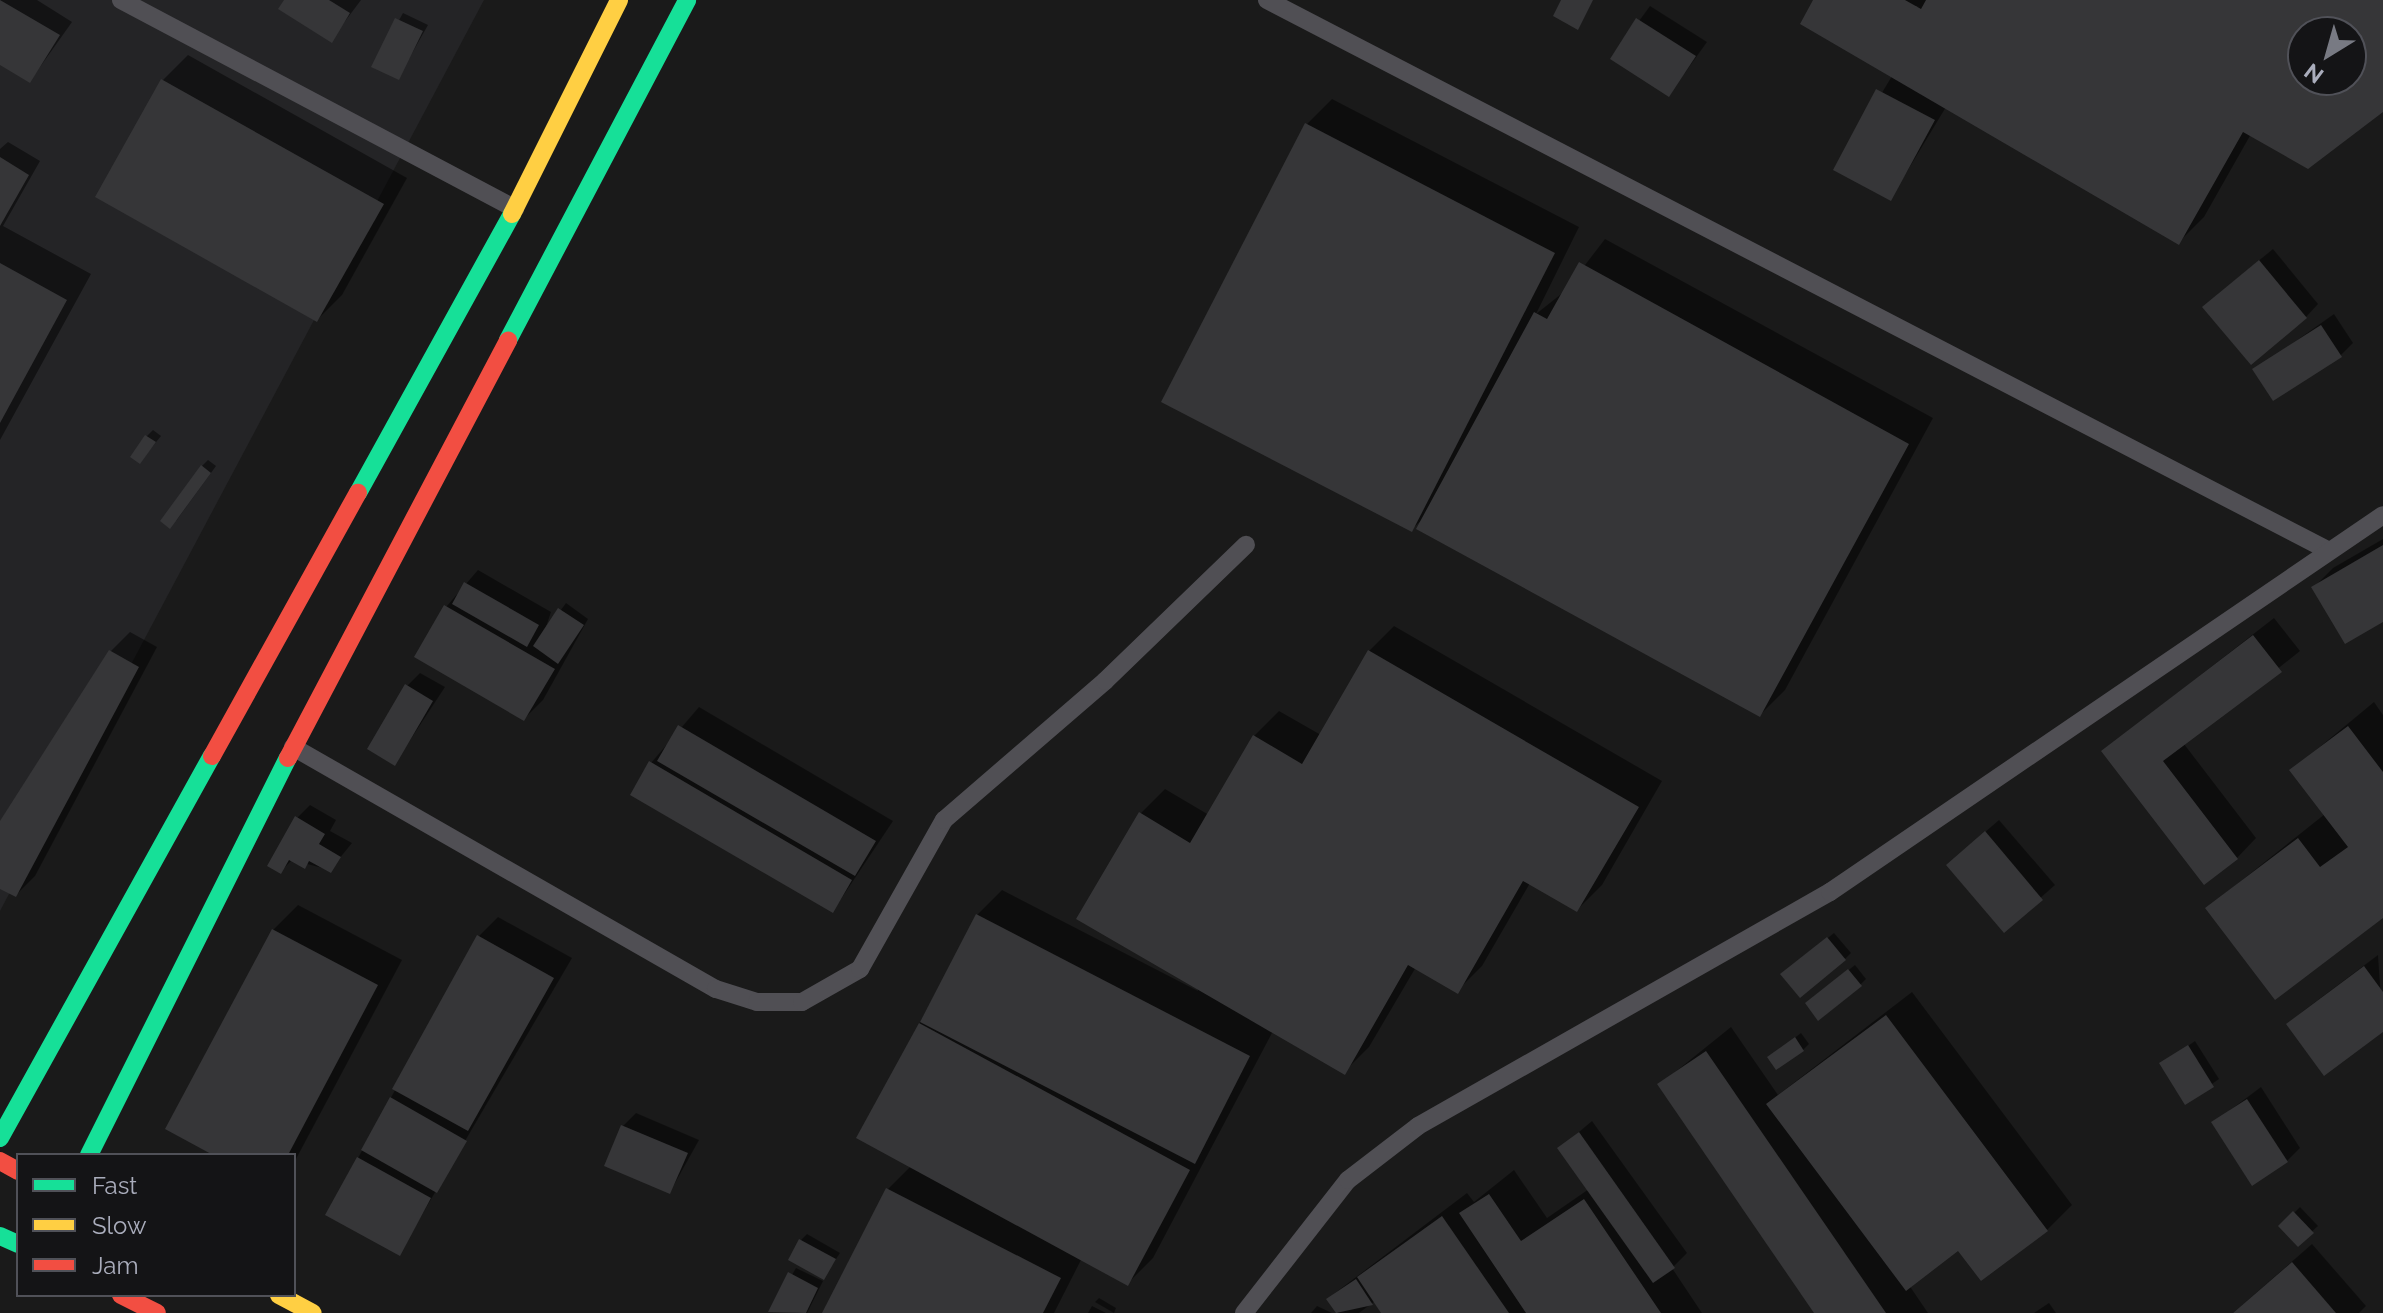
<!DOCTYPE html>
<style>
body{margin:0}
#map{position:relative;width:2383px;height:1313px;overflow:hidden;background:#1a1a1a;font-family:Raleway,sans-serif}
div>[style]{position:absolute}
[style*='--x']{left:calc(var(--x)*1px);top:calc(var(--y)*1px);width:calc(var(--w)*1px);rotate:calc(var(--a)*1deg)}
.built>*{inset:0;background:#242426}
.shadow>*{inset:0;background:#0007}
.building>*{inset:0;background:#363638}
.lane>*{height:18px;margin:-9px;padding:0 9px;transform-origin:9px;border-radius:9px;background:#504f54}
.fast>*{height:18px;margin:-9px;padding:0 9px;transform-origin:9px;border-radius:9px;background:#16e098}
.slow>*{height:18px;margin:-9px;padding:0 9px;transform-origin:9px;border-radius:9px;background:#ffcf43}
.jam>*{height:18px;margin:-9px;padding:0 9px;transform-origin:9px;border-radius:9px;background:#f24e42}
span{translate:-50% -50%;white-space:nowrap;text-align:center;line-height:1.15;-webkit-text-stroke:6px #141416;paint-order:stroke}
.legend{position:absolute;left:16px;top:1153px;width:280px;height:144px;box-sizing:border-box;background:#141416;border:2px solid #505158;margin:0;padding:10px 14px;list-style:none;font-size:24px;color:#aaadbc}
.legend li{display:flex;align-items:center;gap:16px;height:40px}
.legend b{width:40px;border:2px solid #505158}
.north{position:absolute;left:2287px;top:16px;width:80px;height:80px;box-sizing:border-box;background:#141416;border:2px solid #505158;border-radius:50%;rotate:217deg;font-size:22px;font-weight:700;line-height:32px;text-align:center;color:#aaadbc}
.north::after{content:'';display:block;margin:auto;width:28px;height:36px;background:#787a83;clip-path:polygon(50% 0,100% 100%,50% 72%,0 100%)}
</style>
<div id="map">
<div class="built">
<div style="clip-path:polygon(0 0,484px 0,0 911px)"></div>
</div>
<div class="shadow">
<div style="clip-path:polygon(0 0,37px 0,72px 22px,30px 81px,0 62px)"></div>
<div style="clip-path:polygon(286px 0,361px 0,331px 40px)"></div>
<div style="clip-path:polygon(evenodd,1816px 0,2383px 0,2383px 110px,2251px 134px,2204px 217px,2179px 242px,1946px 107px,1891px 198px,1836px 169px,1892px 76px,1816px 0,2303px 32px,2351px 32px,2351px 80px,2303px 80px,2303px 32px)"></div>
<div style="clip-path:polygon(1650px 6px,1707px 42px,1669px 95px,1612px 58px)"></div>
<div style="clip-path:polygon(403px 13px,428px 25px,398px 78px,374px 66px)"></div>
<div style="clip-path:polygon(188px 55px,407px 178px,342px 295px,317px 320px,98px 196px,163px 80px)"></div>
<div style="clip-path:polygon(1332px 99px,1579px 227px,1536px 314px,1565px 291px,1605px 239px,1933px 418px,1785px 690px,1760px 715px,1423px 519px,1412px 529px,1307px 124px)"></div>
<div style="clip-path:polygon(8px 142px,40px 161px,3px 226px,91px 274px,0 440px,0 149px)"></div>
<div style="clip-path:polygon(2273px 249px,2318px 304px,2306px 317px,2218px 294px)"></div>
<div style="clip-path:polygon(2334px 314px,2353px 343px,2340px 356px,2255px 370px)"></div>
<div style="clip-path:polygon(153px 430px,161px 436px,140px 462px,147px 436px)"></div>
<div style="clip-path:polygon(208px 460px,216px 466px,176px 521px,202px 466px)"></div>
<div style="clip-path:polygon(2383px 539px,2383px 620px,2314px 587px,2333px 568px)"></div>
<div style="clip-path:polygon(478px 570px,551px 612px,544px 633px,566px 603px,588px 619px,543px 700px,524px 719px,446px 607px)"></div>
<div style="clip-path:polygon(2274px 618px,2300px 651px,2184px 744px,2256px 838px,2237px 858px,2103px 751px)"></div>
<div style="clip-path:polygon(1394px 626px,1662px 781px,1602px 885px,1577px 910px,1530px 883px,1482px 966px,1457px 991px,1416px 967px,1369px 1047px,1344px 1072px,1273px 1031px,1153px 1258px,1128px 1283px,1082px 1258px,1054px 1313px,824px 1313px,887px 1190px,911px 1166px,859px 1137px,977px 915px,1002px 890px,1198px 991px,1140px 814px,1165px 789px,1209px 815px,1254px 736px,1279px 711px,1321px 735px,1369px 651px)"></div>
<div style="clip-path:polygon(130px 632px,157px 647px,35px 876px,16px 895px,0 887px,0 831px,110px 652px)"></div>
<div style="clip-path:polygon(420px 673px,445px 687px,395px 763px,407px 686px)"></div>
<div style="clip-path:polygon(2374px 702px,2383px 715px,2383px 916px,2207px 908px,2325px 814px,2292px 770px)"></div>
<div style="clip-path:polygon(699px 707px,893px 821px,833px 911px,651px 763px)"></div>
<div style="clip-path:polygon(310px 805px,336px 820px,330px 831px,352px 843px,330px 870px,292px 860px,280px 872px,297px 818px)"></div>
<div style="clip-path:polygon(1999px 820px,2055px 885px,2004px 930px,1962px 852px)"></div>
<div style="clip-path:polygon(298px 905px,402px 960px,296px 1159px,217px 1155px,273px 930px)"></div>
<div style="clip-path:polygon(498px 917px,572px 958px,399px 1254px,358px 1158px,479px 936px)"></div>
<div style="clip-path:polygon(1834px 933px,1851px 953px,1845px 959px,1789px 969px)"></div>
<div style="clip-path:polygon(2378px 955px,2383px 1030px,2289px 1024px,2302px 1012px)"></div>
<div style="clip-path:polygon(1855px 965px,1866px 979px,1860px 985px,1813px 998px)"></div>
<div style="clip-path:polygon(1912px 992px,2072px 1205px,2047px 1230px,1959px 1249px,1909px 1285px,1928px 1313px,1817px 1313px,1659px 1085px,1731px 1027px,1778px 1095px)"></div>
<div style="clip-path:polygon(1801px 1033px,1809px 1044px,1803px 1050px,1770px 1057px)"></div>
<div style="clip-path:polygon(2195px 1041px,2219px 1079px,2186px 1102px,2162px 1064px)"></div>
<div style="clip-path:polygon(2261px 1087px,2300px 1148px,2287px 1161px,2213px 1123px)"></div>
<div style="clip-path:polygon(636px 1113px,699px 1140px,670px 1192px,623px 1126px)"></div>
<div style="clip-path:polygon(1592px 1121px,1687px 1253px,1672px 1268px,1702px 1313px,1383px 1313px,1375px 1301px,1359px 1313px,1338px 1313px,1329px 1299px,1335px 1293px,1467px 1193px,1474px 1202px,1514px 1170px,1547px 1218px,1589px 1189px,1560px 1148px)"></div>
<div style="clip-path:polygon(2300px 1207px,2318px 1226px,2298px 1244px,2281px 1226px)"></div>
<div style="clip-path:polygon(807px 1234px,840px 1253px,824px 1277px,801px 1240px)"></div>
<div style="clip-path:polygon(2312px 1244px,2366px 1306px,2359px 1313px,2233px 1313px)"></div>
<div style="clip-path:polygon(796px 1268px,823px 1281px,807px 1313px,771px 1311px)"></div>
<div style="clip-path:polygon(1099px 1298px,1116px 1308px,1114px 1313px,1095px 1302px)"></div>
<div style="clip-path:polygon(2049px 1303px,2056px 1313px,2034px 1313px)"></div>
<div style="clip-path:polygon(1092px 1306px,1106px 1313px,1088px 1313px)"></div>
<div style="clip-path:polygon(1317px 1306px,1332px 1313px,1311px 1313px)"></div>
</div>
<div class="building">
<div style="clip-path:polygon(0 0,60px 35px,30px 83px,0 65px)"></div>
<div style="clip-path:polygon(284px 0,329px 0,350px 13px,332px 43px,278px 9px)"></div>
<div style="clip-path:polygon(1561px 0,1593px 0,1578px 30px,1553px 16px)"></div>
<div style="clip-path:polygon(evenodd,1813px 0,1905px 0,1921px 9px,1926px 0,2383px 0,2383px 112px,2308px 169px,2243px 132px,2179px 245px,1800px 24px,1813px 0,2303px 32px,2351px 32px,2351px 80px,2303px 80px,2303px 32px)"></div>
<div style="clip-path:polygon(395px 18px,423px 31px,399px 80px,371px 67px)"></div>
<div style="clip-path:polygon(1636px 18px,1696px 56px,1669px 97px,1610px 59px)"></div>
<div style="clip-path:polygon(161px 79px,384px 204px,317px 322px,95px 197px)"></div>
<div style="clip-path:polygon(1876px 89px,1935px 120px,1891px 201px,1833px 170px)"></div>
<div style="clip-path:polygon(1305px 123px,1555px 253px,1412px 532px,1161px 402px)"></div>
<div style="clip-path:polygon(0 157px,29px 175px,0 226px)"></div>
<div style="clip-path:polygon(2259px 260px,2307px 318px,2251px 365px,2202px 307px)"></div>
<div style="clip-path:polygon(1579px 262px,1909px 444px,1760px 717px,1416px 529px,1534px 312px,1547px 319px)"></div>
<div style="clip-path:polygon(0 263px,67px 300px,0 423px)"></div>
<div style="clip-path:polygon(2321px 325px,2342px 357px,2273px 401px,2252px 369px)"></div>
<div style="clip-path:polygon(145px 435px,156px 442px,140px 464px,130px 457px)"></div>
<div style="clip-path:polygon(201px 465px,211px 473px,170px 529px,160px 521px)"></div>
<div style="clip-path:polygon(2383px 545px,2383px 622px,2345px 644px,2311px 587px)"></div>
<div style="clip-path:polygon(464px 582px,539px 625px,527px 647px,452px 604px)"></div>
<div style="clip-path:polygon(444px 605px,555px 669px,524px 721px,414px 657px)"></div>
<div style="clip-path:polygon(558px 608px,584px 625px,558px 664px,533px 646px)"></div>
<div style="clip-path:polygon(2253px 635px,2282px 672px,2163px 761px,2238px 859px,2204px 885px,2101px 751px)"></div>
<div style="clip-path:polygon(109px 650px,139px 667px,16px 897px,0 889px,0 821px)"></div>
<div style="clip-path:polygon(1368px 650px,1639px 807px,1577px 912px,1523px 881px,1458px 994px,1408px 965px,1345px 1075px,1076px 919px,1139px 812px,1190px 843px,1253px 735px,1302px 764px)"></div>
<div style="clip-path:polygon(405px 684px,433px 701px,395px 766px,367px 749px)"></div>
<div style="clip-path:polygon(678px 725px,876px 841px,855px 876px,657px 761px)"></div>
<div style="clip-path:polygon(2348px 726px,2383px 772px,2383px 918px,2275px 1000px,2205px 908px,2298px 838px,2320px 867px,2348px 847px,2289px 770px)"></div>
<div style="clip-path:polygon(649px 761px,852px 880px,833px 913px,630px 795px)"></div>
<div style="clip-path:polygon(295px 816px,325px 834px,319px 844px,341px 857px,331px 873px,309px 861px,305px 869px,289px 860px,281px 874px,267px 866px)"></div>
<div style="clip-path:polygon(1985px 831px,2043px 900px,2004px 933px,1946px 865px)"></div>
<div style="clip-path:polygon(976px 914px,1250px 1056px,1195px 1164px,920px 1022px)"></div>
<div style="clip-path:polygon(272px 929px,378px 985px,288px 1155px,213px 1155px,165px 1129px)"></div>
<div style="clip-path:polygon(477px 935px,554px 978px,468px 1131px,392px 1089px)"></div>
<div style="clip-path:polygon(1827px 937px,1846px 960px,1800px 998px,1780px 974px)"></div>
<div style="clip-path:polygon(2364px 966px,2383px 992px,2383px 1032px,2324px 1076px,2286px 1024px)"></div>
<div style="clip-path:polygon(1848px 969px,1862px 986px,1818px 1021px,1805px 1003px)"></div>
<div style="clip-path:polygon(1886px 1015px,2048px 1231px,1981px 1281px,1958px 1251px,1906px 1291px,1766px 1104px)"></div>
<div style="clip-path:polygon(919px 1023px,1190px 1170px,1128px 1286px,856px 1138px)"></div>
<div style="clip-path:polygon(1795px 1037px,1804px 1051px,1776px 1070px,1767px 1057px)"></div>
<div style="clip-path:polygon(2188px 1045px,2214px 1087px,2185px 1105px,2159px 1063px)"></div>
<div style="clip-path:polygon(1706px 1051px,1886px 1313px,1814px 1313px,1657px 1084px)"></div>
<div style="clip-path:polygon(390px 1097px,467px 1141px,437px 1193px,361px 1150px)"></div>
<div style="clip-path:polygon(2247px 1099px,2288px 1162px,2252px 1186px,2211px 1122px)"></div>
<div style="clip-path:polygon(621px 1125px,688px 1153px,670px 1194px,604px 1166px)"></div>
<div style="clip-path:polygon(1579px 1132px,1675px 1268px,1653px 1283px,1557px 1148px)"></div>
<div style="clip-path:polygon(357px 1157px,431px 1198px,400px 1256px,325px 1215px)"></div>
<div style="clip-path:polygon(886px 1188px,1061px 1278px,1043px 1313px,822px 1313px)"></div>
<div style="clip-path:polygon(1489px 1194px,1521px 1241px,1584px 1199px,1661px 1313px,1526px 1313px,1459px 1213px)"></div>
<div style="clip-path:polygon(2293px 1211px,2314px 1233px,2298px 1247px,2278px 1226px)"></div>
<div style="clip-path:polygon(1442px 1216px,1509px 1313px,1381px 1313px,1357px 1277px)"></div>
<div style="clip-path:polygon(799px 1239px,836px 1259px,824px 1280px,788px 1260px)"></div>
<div style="clip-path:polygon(2292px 1262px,2336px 1313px,2233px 1313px)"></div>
<div style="clip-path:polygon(788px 1272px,818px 1288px,806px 1313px,768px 1312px)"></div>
<div style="clip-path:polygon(1356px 1279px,1373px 1305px,1336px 1313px,1326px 1299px)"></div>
</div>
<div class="lane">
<div style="--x:121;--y:0;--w:446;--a:27.9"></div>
<div style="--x:1267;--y:0;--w:1194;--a:27.42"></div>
<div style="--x:293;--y:747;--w:487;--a:29.8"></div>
<div style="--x:716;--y:989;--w:43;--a:17.6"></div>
<div style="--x:757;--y:1002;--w:45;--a:0"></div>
<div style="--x:802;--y:1002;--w:67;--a:-29.6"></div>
<div style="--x:860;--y:969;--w:171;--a:-60.6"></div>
<div style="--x:944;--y:820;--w:213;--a:-40.8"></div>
<div style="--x:1105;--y:681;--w:196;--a:-44"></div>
<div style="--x:1244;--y:1313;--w:169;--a:-52"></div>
<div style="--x:1348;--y:1180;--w:88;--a:-37.6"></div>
<div style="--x:1418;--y:1126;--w:474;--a:-29.6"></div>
<div style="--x:1830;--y:892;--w:669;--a:-34.28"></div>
</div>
<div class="fast">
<div style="--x:508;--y:340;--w:384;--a:-62.2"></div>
<div style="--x:358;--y:493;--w:319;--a:-61.1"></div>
<div style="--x:0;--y:1138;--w:437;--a:-61"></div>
<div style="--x:89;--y:1155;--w:444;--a:-63.4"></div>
<div style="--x:0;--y:1236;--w:20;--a:24"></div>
</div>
<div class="slow">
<div style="--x:512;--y:214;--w:239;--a:-63.4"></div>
<div style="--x:279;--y:1295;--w:38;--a:28"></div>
</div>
<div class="jam">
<div style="--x:212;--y:756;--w:301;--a:-61"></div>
<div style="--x:288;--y:758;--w:472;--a:-62.2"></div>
<div style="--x:0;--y:1161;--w:21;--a:29"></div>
<div style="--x:121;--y:1295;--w:40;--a:26.6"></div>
</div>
<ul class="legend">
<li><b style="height:10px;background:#16e098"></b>Fast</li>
<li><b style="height:10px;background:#ffcf43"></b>Slow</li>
<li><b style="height:10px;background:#f24e42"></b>Jam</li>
</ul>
<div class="north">N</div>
</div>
